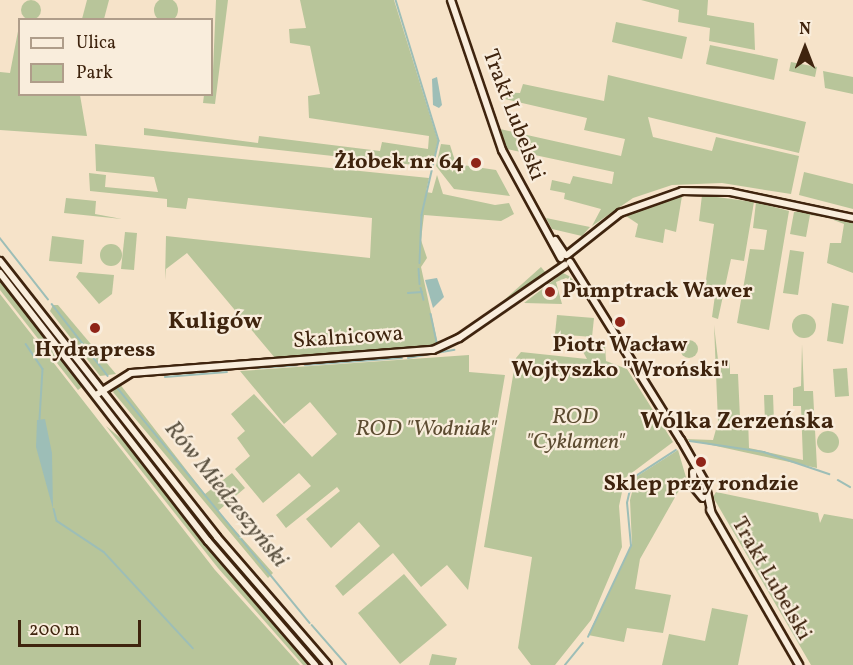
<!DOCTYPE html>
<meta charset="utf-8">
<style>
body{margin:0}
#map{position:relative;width:853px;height:665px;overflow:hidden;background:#f6e3c9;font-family:Vollkorn,serif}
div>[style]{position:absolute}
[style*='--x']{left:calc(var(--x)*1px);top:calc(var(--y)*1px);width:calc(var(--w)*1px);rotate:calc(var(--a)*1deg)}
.green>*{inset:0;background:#b8c59a}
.round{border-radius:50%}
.water>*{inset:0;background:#9dbeb7}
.stream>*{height:1.5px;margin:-0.75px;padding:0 0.75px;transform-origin:0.75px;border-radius:0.75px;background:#9dbeb7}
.roads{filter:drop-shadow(2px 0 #3f240e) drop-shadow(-2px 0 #3f240e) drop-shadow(0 2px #3f240e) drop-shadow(0 -2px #3f240e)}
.secondary>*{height:6px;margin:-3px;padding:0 3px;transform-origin:3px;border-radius:3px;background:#f9eddc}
.dots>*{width:16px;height:16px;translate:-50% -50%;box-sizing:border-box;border:3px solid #f9eddc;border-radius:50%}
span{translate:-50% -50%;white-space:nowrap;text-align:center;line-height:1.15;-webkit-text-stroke:4.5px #f9eddc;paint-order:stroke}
.street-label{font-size:22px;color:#3f240e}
.poi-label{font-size:22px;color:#3f240e;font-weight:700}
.right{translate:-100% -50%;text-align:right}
.left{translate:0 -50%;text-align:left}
.park-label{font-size:22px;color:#5d4c31;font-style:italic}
.neighbourhood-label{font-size:24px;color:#3f240e;font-weight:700}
.water-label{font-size:24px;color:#5b5241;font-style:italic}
.legend{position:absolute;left:18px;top:18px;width:195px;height:78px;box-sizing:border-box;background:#f9eddc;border:2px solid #af9d8a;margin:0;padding:8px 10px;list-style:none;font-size:18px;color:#3f240e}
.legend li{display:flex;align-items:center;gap:12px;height:30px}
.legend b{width:30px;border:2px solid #af9d8a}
.north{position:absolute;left:775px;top:18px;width:60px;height:60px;-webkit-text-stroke:4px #f9eddc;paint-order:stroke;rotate:0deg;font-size:16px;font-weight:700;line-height:24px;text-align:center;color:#3f240e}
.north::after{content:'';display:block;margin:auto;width:21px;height:27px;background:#3f240e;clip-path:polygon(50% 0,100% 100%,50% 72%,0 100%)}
.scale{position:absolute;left:18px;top:620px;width:123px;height:27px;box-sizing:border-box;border:3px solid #3f240e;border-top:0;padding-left:8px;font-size:18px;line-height:21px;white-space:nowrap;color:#3f240e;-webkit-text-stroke:4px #f9eddc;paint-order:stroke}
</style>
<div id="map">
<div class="green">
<div class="round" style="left:154px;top:-2px;width:24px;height:24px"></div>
<div style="clip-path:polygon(87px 0,109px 0,104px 19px,82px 19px)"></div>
<div style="clip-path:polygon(216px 0,228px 0,215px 104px,203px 103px,204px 95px,212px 94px)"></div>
<div style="clip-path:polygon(300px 0,394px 0,438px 141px,432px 167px,144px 135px,144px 128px,258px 143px,259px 136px,380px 151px,382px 142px,428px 149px,429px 136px,309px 118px,308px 96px,320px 94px,310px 46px,290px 43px,289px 29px,306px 28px)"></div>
<div style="clip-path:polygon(641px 0,708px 0,707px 15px,754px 23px,755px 50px,709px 41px,710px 28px,678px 22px,679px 10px)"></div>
<div class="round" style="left:21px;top:0;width:20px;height:20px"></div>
<div style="clip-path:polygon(616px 22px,687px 37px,682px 59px,612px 42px)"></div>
<div style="clip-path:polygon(19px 26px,20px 94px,80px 95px,87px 136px,0 130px,0 72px,10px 73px)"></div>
<div style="clip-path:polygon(710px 45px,778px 59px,774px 80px,706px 64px)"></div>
<div style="clip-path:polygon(791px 62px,817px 67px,815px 77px,789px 71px)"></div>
<div style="clip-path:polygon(823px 71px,853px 77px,853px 94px,825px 88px)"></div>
<div style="clip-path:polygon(608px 75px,806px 122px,799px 153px,648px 117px,653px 137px,712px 151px,716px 137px,799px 156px,791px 194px,722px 183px,672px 185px,633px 198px,592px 226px,601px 209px,564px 199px,565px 193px,550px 190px,552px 180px,570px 184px,573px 176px,612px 184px,614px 172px,507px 149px,500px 129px,621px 156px,625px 139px,584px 130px,587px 118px,500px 98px,499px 92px,520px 93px,523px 84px,604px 101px)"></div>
<div style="clip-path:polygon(95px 144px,429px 178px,426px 192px,432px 193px,437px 175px,443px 194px,495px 205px,509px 203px,514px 214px,501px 221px,424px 215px,421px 240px,427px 258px,421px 267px,438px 345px,275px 358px,187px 253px,166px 269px,165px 280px,166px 236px,370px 258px,372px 218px,188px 198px,186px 209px,167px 207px,167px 199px,90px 191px,89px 173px,106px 175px,105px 187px,158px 192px,154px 177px,96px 171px)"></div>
<div style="clip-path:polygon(441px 144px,450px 145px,456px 164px,496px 170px,510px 196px,454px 189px,436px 166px)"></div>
<div style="clip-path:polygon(804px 172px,853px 184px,853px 209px,799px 195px)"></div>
<div style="clip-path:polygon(702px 195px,754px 202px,744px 261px,731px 259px,718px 319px,712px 317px,716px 288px,705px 287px,714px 224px,699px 221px)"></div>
<div style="clip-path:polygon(682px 196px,676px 232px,665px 229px,663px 243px,635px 237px,638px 224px,626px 216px)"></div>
<div style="clip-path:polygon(66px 198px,96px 201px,95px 214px,122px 219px,64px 213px)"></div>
<div style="clip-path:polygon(756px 202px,789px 211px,769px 330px,737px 323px,750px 249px,764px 250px,767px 230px,753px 228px)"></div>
<div style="clip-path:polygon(794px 212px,800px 212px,829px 218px,810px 215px,806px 237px,790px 234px)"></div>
<div style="clip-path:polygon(546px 218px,590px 227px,582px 236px,552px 229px)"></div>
<div style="clip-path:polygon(831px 219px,853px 223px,853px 273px,827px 263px,830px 243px,841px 243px,844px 224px)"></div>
<div style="clip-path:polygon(125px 232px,137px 233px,134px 270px,121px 269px)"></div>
<div style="clip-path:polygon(52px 236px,84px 240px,82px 264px,49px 261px)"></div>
<div class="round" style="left:100px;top:244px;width:22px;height:22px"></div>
<div style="clip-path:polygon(790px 250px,804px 252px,798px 295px,783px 293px)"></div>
<div style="clip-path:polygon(541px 267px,546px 273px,503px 304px,502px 302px)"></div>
<div style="clip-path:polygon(79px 272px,114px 275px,112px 294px,99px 304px,76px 277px)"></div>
<div style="clip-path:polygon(563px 273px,569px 276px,574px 281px,579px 289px,573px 292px,569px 283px,573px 281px,566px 278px,556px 282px,562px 304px,524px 303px)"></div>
<div style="clip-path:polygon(0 278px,83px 386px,78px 390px,0 290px)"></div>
<div style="clip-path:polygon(0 294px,215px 570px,300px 665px,0 665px)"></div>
<div style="clip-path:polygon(832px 303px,849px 306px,843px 344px,827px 341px)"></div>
<div style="clip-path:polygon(53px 305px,58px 305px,116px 374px,100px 376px,50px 311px)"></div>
<div class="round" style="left:792px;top:314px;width:24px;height:24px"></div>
<div style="clip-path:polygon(557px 315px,594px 318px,592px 337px,555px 334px)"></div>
<div style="clip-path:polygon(714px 325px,718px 360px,730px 360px,730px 374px,738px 374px,740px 418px,748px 418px,749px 448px,803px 460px,801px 406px,793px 406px,793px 388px,801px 386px,802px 344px,804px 391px,813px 391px,817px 468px,684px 439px,713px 440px,718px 422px)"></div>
<div class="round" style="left:680px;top:340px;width:18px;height:18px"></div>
<div style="clip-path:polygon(577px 341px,605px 345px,606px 361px,627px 369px,673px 442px,625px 478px,619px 506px,622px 547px,591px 620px,555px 665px,531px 665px,518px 648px,532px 557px,484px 547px,516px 358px,521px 352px,587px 359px)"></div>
<div style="clip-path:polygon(469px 355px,469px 372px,505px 375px,468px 590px,447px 565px,421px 587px,393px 553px,343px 596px,335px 586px,380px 546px,359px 522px,331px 548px,306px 519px,340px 491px,337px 487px,286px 528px,276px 515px,311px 486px,299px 473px,263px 503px,235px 469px,250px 456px,237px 438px,245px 431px,231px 414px,254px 394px,312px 457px,337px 434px,310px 402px,284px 424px,240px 371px)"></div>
<div style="clip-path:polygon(847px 368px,849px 396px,835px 397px,833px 369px)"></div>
<div style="clip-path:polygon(119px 383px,205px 494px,232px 473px,245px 488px,218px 511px,273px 573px,268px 578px,113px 392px)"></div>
<div style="clip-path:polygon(764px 395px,773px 395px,774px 422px,765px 422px)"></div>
<div style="clip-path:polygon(106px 426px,130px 446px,312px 665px,303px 665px,218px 568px)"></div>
<div class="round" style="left:817px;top:431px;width:22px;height:22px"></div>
<div style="clip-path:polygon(678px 450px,688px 484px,678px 492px,640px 559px,635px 589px,671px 595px,663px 633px,627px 628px,624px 642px,588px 635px,632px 545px,630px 500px,636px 477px)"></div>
<div style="clip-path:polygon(716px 492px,818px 513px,820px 523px,824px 514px,853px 519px,853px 665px,811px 665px,713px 497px)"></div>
<div style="clip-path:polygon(404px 574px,447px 625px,400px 664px,358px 613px)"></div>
<div style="clip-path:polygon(712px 608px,748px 615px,738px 665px,662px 665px,669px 634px,705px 641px)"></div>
<div style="clip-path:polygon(432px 654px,457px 658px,455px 665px,429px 665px)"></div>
</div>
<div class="water">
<div style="clip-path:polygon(437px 77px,442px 105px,439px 108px,433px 105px,432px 79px)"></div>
<div style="clip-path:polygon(437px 278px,444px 297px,433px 308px,425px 280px)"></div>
<div style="clip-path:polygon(45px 419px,52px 453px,53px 509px,36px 447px,37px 420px)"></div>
</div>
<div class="stream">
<div style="--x:396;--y:0;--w:147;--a:73"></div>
<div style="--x:439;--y:141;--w:76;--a:102.9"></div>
<div style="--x:422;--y:215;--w:48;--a:92.4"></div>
<div style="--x:0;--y:238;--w:78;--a:51.8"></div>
<div style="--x:419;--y:269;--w:15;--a:86"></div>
<div style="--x:421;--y:288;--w:12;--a:76"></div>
<div style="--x:408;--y:293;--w:14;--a:-4"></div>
<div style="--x:52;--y:304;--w:91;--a:52.1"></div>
<div style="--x:431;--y:314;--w:29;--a:78"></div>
<div style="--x:26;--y:344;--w:30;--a:56"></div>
<div style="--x:43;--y:369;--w:50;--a:93.4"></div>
<div style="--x:408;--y:358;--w:47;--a:-9.9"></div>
<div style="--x:305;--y:365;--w:97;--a:-4.1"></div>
<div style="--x:258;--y:368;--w:39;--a:-4"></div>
<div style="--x:165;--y:377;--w:62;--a:-4.6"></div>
<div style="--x:116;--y:386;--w:306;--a:50.7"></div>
<div style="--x:690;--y:441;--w:75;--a:8.5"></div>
<div style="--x:764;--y:452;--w:69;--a:18.7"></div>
<div style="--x:838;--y:480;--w:14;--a:30"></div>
<div style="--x:54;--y:509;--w:12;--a:76"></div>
<div style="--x:57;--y:521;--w:56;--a:33.4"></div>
<div style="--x:104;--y:552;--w:131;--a:47.2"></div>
<div style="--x:312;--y:625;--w:52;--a:48.9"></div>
<div style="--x:588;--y:637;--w:101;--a:-64.7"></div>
<div style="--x:631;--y:546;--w:43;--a:-95.3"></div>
<div style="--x:627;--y:503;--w:26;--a:-77"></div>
<div style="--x:633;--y:478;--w:51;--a:-33.1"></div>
<div style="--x:565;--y:665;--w:28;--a:-51"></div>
</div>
<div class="roads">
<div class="secondary">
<div style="--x:451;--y:0;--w:158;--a:71.2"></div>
<div style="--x:502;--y:150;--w:123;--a:61.4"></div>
<div style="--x:555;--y:240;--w:18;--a:56"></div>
<div style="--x:567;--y:255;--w:68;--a:-38.4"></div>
<div style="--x:620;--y:213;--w:66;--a:-19.5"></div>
<div style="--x:682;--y:191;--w:48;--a:1.2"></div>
<div style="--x:730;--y:192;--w:126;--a:11.9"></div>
<div style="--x:0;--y:261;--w:351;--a:51.8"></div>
<div style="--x:217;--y:537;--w:169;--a:49.1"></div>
<div style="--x:570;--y:262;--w:210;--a:58.1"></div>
<div style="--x:681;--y:440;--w:48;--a:60.3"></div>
<div style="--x:705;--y:482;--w:30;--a:78"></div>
<div style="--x:0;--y:273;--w:339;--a:52.2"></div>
<div style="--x:208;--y:541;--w:164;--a:49.2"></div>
<div style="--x:96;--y:395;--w:41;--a:-32.2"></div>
<div style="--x:131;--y:373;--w:303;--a:-4.4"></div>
<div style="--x:433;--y:350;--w:29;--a:-25"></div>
<div style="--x:459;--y:338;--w:129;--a:-34.6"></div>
<div style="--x:693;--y:472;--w:15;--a:86"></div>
<div style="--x:694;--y:487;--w:14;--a:51"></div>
<div style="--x:710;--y:510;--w:179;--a:60.1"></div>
</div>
</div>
<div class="dots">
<div style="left:476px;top:163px;background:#8f2418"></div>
<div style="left:550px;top:292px;background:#8f2418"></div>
<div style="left:620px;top:322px;background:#8f2418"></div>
<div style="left:95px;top:328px;background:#8f2418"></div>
<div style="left:701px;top:462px;background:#8f2418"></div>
</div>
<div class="street-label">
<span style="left:513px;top:115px;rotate:69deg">Trakt Lubelski</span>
<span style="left:348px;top:338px;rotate:-4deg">Skalnicowa</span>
<span style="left:771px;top:579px;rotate:60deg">Trakt Lubelski</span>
</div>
<div class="poi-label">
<span class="right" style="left:464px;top:163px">Żłobek nr 64</span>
<span class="left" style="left:562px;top:292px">Pumptrack Wawer</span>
<span style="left:620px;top:358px">Piotr Wacław<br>Wojtyszko "Wroński"</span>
<span style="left:95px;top:351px">Hydrapress</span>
<span style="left:701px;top:485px">Sklep przy rondzie</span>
</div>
<div class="park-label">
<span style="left:575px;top:430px">ROD<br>"Cyklamen"</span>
<span style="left:426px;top:430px">ROD "Wodniak"</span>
</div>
<div class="neighbourhood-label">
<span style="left:215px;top:323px">Kuligów</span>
<span style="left:737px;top:423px">Wólka Zerzeńska</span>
</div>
<div class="water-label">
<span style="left:225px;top:495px;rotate:51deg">Rów Miedzeszyński</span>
</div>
<ul class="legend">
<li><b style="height:8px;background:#f9eddc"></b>Ulica</li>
<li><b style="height:16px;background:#b8c59a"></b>Park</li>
</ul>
<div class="north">N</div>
<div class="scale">200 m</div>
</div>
